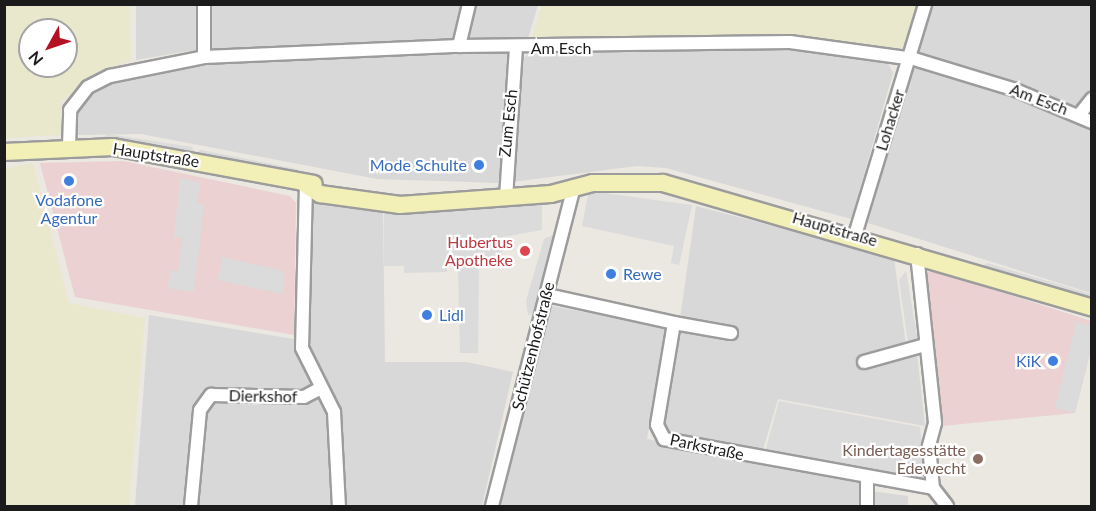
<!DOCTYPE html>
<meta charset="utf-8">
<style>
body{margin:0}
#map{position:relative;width:1096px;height:511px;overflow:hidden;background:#ebe7e1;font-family:Lato,sans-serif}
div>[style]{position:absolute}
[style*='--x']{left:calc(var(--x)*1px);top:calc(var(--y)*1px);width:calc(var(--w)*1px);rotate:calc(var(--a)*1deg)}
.residential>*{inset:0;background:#d9d8d8}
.commercial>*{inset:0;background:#ebd1d2}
.farmland>*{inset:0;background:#e9e8cd}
.parking>*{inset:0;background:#dbdbdb}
.roads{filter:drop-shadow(2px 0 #9c9c9c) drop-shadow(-2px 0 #9c9c9c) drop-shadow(0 2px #9c9c9c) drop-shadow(0 -2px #9c9c9c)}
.minor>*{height:12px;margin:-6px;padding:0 6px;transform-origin:6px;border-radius:6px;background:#fff}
.secondary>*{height:16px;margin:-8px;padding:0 8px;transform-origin:8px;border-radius:8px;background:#f3f0b7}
.dots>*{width:16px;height:16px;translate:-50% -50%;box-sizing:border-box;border:3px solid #fff;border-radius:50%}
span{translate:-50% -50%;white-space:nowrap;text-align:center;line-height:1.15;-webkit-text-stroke:4.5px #fff;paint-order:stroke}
.street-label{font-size:16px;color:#1b1b1b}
.shop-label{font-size:16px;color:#366cbe}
.right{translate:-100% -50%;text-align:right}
.left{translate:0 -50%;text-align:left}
.health-label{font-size:16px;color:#be3a42}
.education-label{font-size:16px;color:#785e54}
.frame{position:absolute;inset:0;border:6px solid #1b1b1b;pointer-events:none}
.north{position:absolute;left:18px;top:18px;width:60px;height:60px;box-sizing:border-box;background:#fff;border:2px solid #a4a4a4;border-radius:50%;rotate:230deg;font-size:16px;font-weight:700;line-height:24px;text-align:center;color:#1b1b1b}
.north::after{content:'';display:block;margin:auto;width:21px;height:27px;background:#b41122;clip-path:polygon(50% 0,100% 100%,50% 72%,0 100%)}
</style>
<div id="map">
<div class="residential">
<div style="clip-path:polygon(136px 5px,538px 5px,527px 42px,188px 51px,136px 60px)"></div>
<div style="clip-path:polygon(931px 5px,1091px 5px,1091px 293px,868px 223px)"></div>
<div style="clip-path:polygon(789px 47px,888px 63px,893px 73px,851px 219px,666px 168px,637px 166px,512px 182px,518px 65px,531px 50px)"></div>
<div style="clip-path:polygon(510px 50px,500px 183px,377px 179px,141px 134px,77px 135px,78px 110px,100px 88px,134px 77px,248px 59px)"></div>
<div style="clip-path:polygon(310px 201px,383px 213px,385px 362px,467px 362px,513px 372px,482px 506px,135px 506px,149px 315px,306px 341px)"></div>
<div style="clip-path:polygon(696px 206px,894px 258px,906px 345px,916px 344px,925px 426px,778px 399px,761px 456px,664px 432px)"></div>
<div style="clip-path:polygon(547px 305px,667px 328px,647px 439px,862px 480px,863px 506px,496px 506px)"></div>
<div style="clip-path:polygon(871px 491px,908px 496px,908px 506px,871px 506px)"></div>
</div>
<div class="commercial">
<div style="clip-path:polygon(123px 161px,290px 196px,296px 203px,294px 335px,75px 297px,40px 163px)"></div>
<div style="clip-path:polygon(933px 270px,1091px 321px,1091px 350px,1075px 413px,942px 426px,922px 275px)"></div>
</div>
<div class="farmland">
<div style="clip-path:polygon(evenodd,5px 4px,130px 5px,131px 61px,99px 71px,62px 101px,61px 135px,5px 138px,5px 4px,30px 30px,66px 30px,66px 66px,30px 66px,30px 30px)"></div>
<div style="clip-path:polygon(542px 5px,918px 5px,907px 43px,897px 52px,791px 34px,530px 42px)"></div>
<div style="clip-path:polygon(33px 163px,69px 303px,145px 318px,129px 506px,5px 506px,5px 169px)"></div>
</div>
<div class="parking">
<div style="clip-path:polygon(107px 134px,192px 147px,194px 152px,103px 138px)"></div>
<div style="clip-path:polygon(201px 150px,297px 169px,300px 174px,196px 153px)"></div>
<div style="clip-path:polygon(180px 178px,200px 183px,197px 203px,204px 205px,194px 292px,168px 288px,170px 271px,178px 271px,182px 238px,174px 237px)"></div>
<div style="clip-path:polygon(589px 191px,692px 205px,679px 265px,671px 263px,674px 246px,582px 226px)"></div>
<div style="clip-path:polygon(542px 203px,542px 230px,502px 237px,502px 264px,479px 264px,478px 353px,460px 353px,458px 264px,447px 266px,447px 272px,404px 273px,404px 266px,384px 266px,384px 214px)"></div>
<div style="clip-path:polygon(553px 235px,537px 314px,528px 315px,526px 301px,544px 239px)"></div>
<div style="clip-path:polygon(222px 257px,284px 271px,283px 294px,218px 280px)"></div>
<div style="clip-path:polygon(987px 263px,1091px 294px,1091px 298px,983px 266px)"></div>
<div style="clip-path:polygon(906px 271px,918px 342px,908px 343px,899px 280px)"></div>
<div style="clip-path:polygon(1076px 322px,1091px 326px,1092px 343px,1075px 413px,1055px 408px)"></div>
<div style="clip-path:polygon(779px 401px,920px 427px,925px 482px,765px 452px)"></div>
</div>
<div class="roads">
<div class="minor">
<div style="--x:204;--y:4;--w:53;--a:90"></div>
<div style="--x:459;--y:46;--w:43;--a:-76.6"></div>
<div style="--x:1079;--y:115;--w:21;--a:-51"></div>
<div style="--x:69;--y:146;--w:36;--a:-88"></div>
<div style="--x:70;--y:110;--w:29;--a:-52"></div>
<div style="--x:88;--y:87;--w:25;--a:-27"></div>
<div style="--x:110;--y:76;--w:96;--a:-11.4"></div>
<div style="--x:204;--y:57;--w:255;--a:-2.5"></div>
<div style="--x:459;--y:46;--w:331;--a:-0.7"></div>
<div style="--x:790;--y:42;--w:125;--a:7.8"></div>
<div style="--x:914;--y:59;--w:103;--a:16.9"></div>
<div style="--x:1013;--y:89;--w:86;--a:22.7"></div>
<div style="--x:306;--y:185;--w:163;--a:91.4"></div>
<div style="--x:302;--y:348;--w:72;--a:63.4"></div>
<div style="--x:334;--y:412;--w:94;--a:87"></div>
<div style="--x:506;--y:198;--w:150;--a:-86.2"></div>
<div style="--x:855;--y:235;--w:241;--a:-73.1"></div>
<div style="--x:917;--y:254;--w:170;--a:83.9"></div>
<div style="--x:935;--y:423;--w:24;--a:105"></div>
<div style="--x:929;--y:446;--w:42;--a:84.6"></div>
<div style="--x:933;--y:488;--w:23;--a:52"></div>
<div style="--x:547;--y:295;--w:130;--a:12.4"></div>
<div style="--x:674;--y:323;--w:103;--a:99.5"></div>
<div style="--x:657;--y:425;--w:16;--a:63"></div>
<div style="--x:664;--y:439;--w:273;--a:10.3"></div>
<div style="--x:674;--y:323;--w:58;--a:10"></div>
<div style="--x:864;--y:362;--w:63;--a:-15.6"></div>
<div style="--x:867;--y:478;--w:28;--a:90"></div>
<div style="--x:191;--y:506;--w:96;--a:-84.6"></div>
<div style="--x:200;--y:410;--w:19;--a:-54"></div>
<div style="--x:211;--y:395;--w:93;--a:1.2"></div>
<div style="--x:304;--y:397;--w:19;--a:-28"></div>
<div style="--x:492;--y:506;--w:330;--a:-75.6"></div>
</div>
<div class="secondary">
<div style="--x:4;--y:152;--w:109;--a:-2.6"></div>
<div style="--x:113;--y:147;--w:204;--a:10.4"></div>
<div style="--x:306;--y:185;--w:17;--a:33"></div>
<div style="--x:320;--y:194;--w:81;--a:7.8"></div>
<div style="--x:400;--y:205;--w:151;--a:-4.2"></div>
<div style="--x:551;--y:194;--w:43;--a:-14.7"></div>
<div style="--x:593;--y:183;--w:70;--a:0"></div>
<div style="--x:663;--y:183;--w:447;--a:16.2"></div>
</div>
</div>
<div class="dots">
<div style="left:479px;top:165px;background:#3f7fe0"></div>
<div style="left:69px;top:181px;background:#3f7fe0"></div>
<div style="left:525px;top:251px;background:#e0444e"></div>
<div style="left:611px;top:274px;background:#3f7fe0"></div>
<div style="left:427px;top:315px;background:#3f7fe0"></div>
<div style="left:1053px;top:361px;background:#3f7fe0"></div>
<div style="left:978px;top:459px;background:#8d6e63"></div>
</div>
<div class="street-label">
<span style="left:561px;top:48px">Am Esch</span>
<span style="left:1039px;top:99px;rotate:21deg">Am Esch</span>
<span style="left:890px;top:120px;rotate:-73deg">Lohacker</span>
<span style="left:508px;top:123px;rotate:-84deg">Zum Esch</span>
<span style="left:156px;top:155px;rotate:9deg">Hauptstraße</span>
<span style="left:835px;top:229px;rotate:16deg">Hauptstraße</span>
<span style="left:533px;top:346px;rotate:-76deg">Schützenhofstraße</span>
<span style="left:263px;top:396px;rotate:1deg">Dierkshof</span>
<span style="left:707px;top:447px;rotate:12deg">Parkstraße</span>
</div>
<div class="shop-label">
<span class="right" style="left:467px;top:165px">Mode Schulte</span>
<span style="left:69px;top:209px">Vodafone<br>Agentur</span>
<span class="left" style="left:623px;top:274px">Rewe</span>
<span class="left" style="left:439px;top:315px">Lidl</span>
<span class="right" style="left:1041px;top:361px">KiK</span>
</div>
<div class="health-label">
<span class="right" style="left:513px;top:251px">Hubertus<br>Apotheke</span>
</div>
<div class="education-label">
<span class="right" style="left:966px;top:459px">Kindertagesstätte<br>Edewecht</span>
</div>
<div class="frame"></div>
<div class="north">N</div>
</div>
